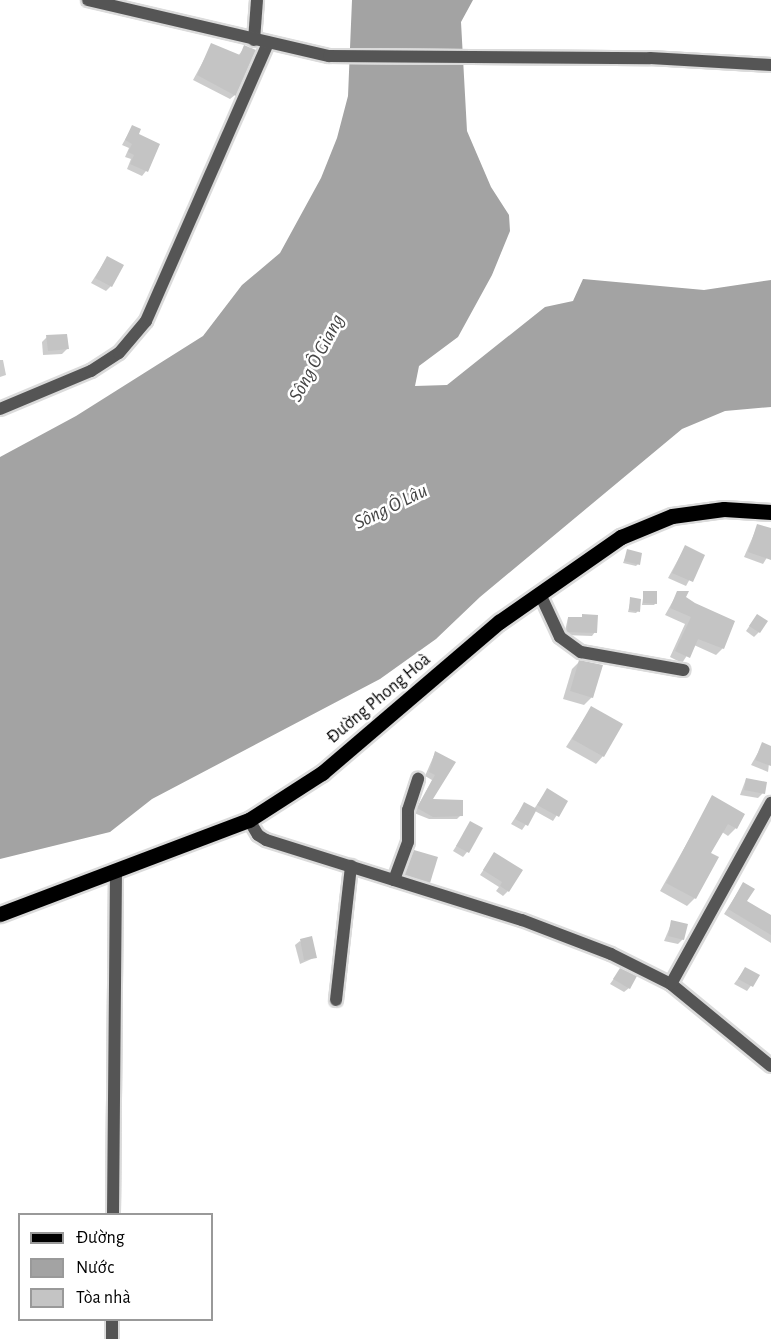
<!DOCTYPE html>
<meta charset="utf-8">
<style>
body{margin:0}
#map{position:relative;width:771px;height:1339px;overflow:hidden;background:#fff;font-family:"Alegreya Sans",sans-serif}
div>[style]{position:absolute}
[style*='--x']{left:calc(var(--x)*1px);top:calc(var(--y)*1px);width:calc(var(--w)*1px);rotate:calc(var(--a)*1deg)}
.water>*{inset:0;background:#a3a3a3}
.shadow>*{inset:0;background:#0003}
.building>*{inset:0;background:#c4c4c4}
.roads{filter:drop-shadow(2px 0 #dbdbdb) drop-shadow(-2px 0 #dbdbdb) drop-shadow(0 2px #dbdbdb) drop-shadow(0 -2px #dbdbdb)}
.minor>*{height:12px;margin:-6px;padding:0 6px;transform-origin:6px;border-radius:6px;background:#555}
.tertiary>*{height:12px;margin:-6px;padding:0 6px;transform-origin:6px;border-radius:6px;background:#555}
.primary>*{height:15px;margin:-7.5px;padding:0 7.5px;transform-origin:7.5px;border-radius:7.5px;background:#000}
span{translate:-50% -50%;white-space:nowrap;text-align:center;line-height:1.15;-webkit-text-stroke:5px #fff;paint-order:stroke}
.street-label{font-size:18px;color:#000}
.water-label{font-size:20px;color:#444;font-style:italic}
.legend{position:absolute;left:18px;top:1213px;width:195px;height:108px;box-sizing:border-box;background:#fff;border:2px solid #999;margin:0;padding:8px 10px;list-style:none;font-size:18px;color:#000}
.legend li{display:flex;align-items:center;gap:12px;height:30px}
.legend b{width:30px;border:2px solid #999}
</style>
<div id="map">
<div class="water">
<div style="clip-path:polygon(352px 0,473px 0,461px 22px,467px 131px,491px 187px,509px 215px,510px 231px,492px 275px,458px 337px,419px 366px,415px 386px,447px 385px,545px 307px,573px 301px,583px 279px,704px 290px,771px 280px,771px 407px,725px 411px,682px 429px,480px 597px,436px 639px,380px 679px,152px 799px,110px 832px,0 859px,0 457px,76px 416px,203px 336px,242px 285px,280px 253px,321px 178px,337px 138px,348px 96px)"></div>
</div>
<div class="shadow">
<div style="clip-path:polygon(212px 45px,238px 56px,245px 47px,235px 95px,230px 99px,193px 80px)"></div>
<div style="clip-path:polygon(132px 127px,146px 171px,142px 176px,127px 169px,131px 159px,125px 157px,129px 148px,122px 145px)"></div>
<div style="clip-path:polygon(107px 258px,111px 286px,106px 291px,91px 283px)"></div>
<div style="clip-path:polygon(47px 337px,67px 349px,62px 354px,43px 355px,42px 342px)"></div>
<div style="clip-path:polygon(0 360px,3px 360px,6px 375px,0 377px)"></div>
<div style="clip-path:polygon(758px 525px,771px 530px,771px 551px,763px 564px,744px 557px)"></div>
<div style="clip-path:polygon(685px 547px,703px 555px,686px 586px,668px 578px)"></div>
<div style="clip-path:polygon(628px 551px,638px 564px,636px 566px,623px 563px)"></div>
<div style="clip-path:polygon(644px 592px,656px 603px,654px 605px,642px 605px)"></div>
<div style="clip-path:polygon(678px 592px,723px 648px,716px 655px,694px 645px,682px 663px,670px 657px,685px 624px,665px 615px)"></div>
<div style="clip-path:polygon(631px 599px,638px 611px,636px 613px,628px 612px)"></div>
<div style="clip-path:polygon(757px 615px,759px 632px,754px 637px,746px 631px)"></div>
<div style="clip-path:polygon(568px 618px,595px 632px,592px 636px,564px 635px)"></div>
<div style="clip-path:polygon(579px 662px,592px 697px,584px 705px,563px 699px,572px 669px)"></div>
<div style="clip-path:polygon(591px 708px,603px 756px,596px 764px,566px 747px)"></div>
<div style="clip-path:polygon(763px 744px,771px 747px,768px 772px,751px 765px)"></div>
<div style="clip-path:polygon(435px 753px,454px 763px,431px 801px,461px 815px,457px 819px,429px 819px,414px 813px,432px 780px,425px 776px)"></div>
<div style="clip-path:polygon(746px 779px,763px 793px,758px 798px,740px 795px)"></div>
<div style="clip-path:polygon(547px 790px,566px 801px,553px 821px,535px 811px,522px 830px,511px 824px,524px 804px,534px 809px)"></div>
<div style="clip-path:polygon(713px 797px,736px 828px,728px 836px,722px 832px,709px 854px,695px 898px,687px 906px,660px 891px)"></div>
<div style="clip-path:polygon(471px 823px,467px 852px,463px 857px,453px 851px)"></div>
<div style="clip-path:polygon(414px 851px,428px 882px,421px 889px,398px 882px,407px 859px)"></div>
<div style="clip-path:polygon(494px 854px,508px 891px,503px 896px,496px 891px,499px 887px,480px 875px)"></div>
<div style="clip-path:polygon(743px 884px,745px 902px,771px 917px,771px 943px,724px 914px)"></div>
<div style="clip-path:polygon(672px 922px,683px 939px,678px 944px,664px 941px)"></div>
<div style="clip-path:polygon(300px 941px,316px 957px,300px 964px,295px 945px)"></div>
<div style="clip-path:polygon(745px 969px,758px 976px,747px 991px,734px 984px)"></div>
<div style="clip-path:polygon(620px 970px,629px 988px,624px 992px,610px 984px)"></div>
</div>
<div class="building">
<div style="clip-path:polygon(211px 43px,240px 55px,244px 45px,256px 50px,236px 96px,197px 75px)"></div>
<div style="clip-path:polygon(132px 125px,141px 129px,139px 134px,160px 144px,148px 172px,130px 164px,134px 155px,128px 152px,132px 144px,125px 140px)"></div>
<div style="clip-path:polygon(107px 256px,124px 265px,112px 287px,95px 278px)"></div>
<div style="clip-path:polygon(67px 334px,69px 349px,48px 351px,46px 335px)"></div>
<div style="clip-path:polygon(757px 524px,771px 528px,771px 560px,748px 552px)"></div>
<div style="clip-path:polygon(685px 545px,705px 555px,693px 582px,672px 573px)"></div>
<div style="clip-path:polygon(627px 549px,642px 553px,640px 565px,624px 561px)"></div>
<div style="clip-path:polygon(643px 591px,657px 591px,657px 604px,643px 603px)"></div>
<div style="clip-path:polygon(677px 591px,689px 591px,686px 597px,695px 603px,735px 621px,724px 649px,698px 639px,690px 658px,675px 651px,691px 617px,670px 608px)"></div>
<div style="clip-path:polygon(630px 597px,641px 599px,640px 612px,629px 610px)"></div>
<div style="clip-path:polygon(582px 614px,598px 615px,597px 633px,567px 632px,568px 617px,582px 617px)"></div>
<div style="clip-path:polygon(757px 614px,768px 621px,760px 633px,749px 626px)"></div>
<div style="clip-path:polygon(579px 660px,603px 665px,593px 698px,570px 691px)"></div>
<div style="clip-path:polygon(591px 706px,623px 724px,604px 757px,572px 739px)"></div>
<div style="clip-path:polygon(762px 742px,771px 746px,771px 766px,755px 760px)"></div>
<div style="clip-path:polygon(435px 751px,456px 762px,433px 799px,463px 800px,463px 816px,433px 817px,417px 808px,435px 775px,429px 772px)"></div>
<div style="clip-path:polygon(746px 778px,767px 782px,765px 794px,744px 790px)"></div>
<div style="clip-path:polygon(547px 788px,568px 801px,559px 817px,537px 805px)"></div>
<div style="clip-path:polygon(712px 795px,745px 814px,737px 829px,728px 824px,711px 853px,719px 857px,696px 899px,666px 883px)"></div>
<div style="clip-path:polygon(524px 802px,537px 809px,528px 826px,515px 819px)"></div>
<div style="clip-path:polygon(470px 821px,483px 828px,469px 853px,456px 846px)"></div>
<div style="clip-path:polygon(414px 850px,438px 857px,430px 883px,405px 875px)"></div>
<div style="clip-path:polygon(494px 852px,523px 870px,509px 892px,500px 886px,502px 882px,483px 870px)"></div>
<div style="clip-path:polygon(743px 882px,755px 889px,747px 901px,771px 915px,771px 935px,728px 909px)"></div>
<div style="clip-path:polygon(671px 920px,688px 924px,684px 940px,668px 936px)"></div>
<div style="clip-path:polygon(312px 936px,317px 958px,304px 960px,300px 939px)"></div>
<div style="clip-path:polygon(745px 967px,760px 975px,753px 987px,738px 979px)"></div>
<div style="clip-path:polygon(620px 968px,637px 976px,630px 989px,613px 979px)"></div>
</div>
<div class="roads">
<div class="minor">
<div style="--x:254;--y:40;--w:40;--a:-85.7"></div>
<div style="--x:0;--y:409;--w:99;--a:-22.7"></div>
<div style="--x:91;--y:371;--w:33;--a:-33"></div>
<div style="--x:119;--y:353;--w:42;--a:-49.8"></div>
<div style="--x:146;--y:321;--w:304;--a:-66.3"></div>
<div style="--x:540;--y:594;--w:47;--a:65.1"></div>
<div style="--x:560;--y:637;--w:26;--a:36"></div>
<div style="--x:581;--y:652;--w:104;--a:10"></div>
<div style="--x:249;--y:820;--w:17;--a:59"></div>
<div style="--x:258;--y:835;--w:9;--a:32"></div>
<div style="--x:266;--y:840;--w:268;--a:17.4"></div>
<div style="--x:522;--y:920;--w:95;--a:20.9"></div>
<div style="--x:611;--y:954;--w:67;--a:26.6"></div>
<div style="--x:671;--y:984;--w:129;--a:39.4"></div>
<div style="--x:394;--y:880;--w:40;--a:-69.8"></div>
<div style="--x:408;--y:842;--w:32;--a:-90"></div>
<div style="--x:408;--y:810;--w:33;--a:-72"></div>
<div style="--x:671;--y:984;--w:207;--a:-61.1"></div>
<div style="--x:336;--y:1000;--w:135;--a:-83.6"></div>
<div style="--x:113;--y:1214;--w:343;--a:-89.5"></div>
<div style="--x:112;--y:1339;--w:19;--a:-90"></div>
</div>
<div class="tertiary">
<div style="--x:88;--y:0;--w:247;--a:13.1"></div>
<div style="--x:329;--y:56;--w:321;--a:0.4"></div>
<div style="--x:650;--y:58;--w:121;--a:3.3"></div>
</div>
<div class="primary">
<div style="--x:0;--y:914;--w:266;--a:-20.7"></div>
<div style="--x:249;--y:820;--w:87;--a:-32.8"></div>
<div style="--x:322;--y:773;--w:233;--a:-40.5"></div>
<div style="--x:499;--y:622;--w:149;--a:-34.9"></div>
<div style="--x:621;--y:537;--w:55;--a:-22.4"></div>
<div style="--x:672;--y:516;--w:52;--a:-7.7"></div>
<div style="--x:724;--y:509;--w:47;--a:3.7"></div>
</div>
</div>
<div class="street-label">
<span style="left:379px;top:699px;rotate:-40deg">Đường Phong Hoà</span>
</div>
<div class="water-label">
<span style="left:317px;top:358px;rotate:-62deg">Sông Ô Giang</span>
<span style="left:391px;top:507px;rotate:-26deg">Sông Ô Lâu</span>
</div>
<ul class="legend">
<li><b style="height:8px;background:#000"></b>Đường</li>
<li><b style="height:16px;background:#a3a3a3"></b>Nước</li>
<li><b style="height:16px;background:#c4c4c4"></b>Tòa nhà</li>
</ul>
</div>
